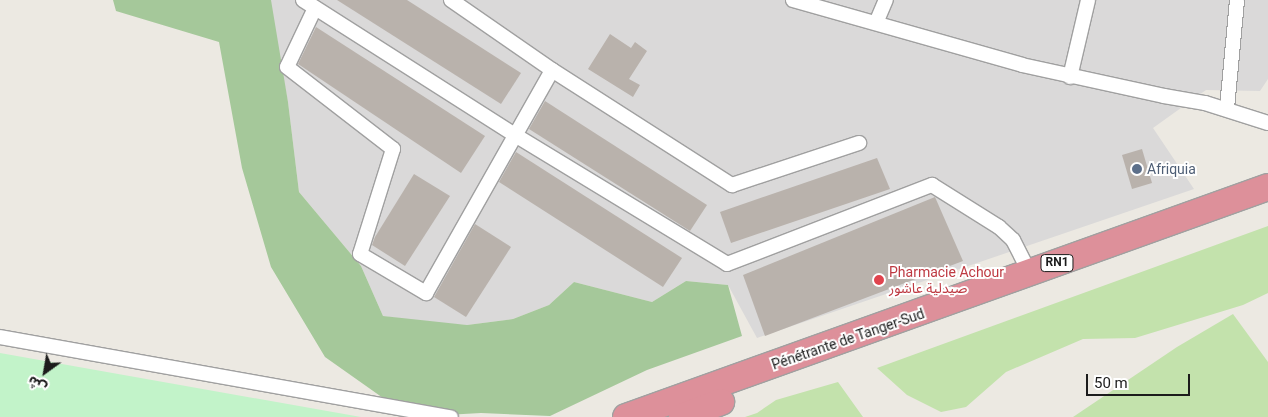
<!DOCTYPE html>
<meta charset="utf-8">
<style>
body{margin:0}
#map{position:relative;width:1268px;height:417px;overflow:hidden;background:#ece9e2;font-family:Roboto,"Noto Sans Arabic",sans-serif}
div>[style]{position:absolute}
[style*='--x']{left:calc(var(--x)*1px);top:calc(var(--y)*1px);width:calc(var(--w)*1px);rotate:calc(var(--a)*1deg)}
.residential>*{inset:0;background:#dad9d9}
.grass>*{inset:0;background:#c3e2ac}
.forest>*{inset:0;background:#a5c89a}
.park>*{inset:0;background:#c2f3c9}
.building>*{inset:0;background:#b9b2ac}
.roads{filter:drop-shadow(1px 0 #a0a0a0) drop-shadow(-1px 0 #a0a0a0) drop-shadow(0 1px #a0a0a0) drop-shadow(0 -1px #a0a0a0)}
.street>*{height:14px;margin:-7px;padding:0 7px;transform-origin:7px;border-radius:7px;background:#fff}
.highway>*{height:26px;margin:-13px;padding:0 13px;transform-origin:13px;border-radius:13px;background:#dd909a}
.dots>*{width:14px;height:14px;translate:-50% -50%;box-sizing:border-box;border:2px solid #fff;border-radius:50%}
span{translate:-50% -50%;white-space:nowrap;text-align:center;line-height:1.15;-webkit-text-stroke:4px #fff;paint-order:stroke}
.shield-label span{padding:1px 4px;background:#fff;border:1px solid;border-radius:4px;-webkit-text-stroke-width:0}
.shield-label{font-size:12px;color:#1c1c1c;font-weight:700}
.service-label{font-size:14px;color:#4e5e75}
.left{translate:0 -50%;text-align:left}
.health-label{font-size:14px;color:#be3a42}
.street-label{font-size:14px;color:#1c1c1c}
.north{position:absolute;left:20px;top:347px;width:50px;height:50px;-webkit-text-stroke:4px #fff;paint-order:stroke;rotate:212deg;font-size:14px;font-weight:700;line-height:20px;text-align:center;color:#1c1c1c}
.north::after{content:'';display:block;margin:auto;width:18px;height:22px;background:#1c1c1c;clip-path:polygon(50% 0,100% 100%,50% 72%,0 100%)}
.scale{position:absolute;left:1086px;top:374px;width:104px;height:22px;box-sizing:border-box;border:2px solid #1c1c1c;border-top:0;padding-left:6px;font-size:15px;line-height:18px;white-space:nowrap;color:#1c1c1c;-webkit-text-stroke:4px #fff;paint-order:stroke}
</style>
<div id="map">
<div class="residential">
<div style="clip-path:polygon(268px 0,1268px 0,1268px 79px,1260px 91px,1206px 90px,1153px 128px,1194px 189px,757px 338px,728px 285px,686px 281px,652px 302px,574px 282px,549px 305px,513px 319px,467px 325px,424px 322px,383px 316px,361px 266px,299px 192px,288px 102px)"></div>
</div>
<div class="grass">
<div style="clip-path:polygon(1268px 226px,1268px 293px,1243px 305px,1135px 338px,1083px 339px,1006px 372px,966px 407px,941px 412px,907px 395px,877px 368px)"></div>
<div style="clip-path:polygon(1233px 314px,1268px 362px,1268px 417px,1073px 417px,1177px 347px)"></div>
<div style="clip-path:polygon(838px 382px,863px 417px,745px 417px,757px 413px,776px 400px)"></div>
</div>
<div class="forest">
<div style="clip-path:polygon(113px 0,271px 0,288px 102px,299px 192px,361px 266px,383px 316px,467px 325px,513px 319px,549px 305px,574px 282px,652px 302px,686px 281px,728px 285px,742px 336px,647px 370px,550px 416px,481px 413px,410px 417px,325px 357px,271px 267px,242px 168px,219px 42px,116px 11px)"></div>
</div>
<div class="park">
<div style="clip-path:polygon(0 353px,361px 417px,0 417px)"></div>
</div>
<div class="building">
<div style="clip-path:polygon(337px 0,407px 0,521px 73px,501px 104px)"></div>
<div style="clip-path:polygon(316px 27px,485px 136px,461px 173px,298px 64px)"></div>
<div style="clip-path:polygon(610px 34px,631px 48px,635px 42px,647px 51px,629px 79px,640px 85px,633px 97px,588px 69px)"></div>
<div style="clip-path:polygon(545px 101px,707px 205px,690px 231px,529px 129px)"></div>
<div style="clip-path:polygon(1142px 149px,1152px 183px,1132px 189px,1122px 155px)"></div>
<div style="clip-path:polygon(516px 152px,682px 258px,663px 287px,499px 182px)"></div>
<div style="clip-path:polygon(877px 158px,890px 189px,731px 243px,720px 212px)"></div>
<div style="clip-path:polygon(414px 174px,450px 196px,405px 266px,372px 245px,375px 237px)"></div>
<div style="clip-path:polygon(935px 197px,963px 261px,765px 336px,743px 275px)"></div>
<div style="clip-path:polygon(475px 224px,511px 247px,466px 317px,434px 297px)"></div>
</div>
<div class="roads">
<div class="street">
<div style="--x:303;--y:0;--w:251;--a:32.5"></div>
<div style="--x:515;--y:135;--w:248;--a:31.3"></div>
<div style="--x:727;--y:264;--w:220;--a:-21.1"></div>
<div style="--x:932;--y:185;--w:79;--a:32.1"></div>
<div style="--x:999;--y:227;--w:19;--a:43"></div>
<div style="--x:1013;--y:240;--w:38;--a:63"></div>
<div style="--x:451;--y:0;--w:123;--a:34.7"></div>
<div style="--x:552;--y:70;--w:214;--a:32.6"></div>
<div style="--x:732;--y:185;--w:134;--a:-18.3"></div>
<div style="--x:793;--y:0;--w:238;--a:15.8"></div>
<div style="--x:1022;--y:65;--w:145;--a:12.3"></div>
<div style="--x:1164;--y:96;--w:42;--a:9.7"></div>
<div style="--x:1205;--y:103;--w:66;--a:17.6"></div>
<div style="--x:315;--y:8;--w:65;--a:115.4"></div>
<div style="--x:287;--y:67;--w:134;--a:37.7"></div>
<div style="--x:393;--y:149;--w:110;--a:107.4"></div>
<div style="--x:360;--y:254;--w:77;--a:30.6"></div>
<div style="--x:426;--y:293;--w:256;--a:-60.5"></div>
<div style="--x:876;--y:23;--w:25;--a:-67"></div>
<div style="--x:1070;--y:77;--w:79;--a:-76.8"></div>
<div style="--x:1227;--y:108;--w:108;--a:-84.7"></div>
<div style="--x:0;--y:337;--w:458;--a:10.1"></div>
</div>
<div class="highway">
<div style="--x:626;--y:417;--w:682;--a:-19.71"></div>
<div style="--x:682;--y:417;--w:42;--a:-21"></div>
</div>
</div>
<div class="dots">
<div style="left:1137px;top:169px;background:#5c6f8a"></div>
<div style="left:879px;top:280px;background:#e0444e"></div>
</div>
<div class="shield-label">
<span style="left:1057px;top:263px">RN1</span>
</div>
<div class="service-label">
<span class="left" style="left:1147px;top:169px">Afriquia</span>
</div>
<div class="health-label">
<span class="left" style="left:889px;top:280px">Pharmacie Achour<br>صيدلية عاشور</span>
</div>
<div class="street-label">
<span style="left:848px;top:339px;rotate:-19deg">Pénétrante de Tanger-Sud</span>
</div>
<div class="north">ش</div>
<div class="scale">50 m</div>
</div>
